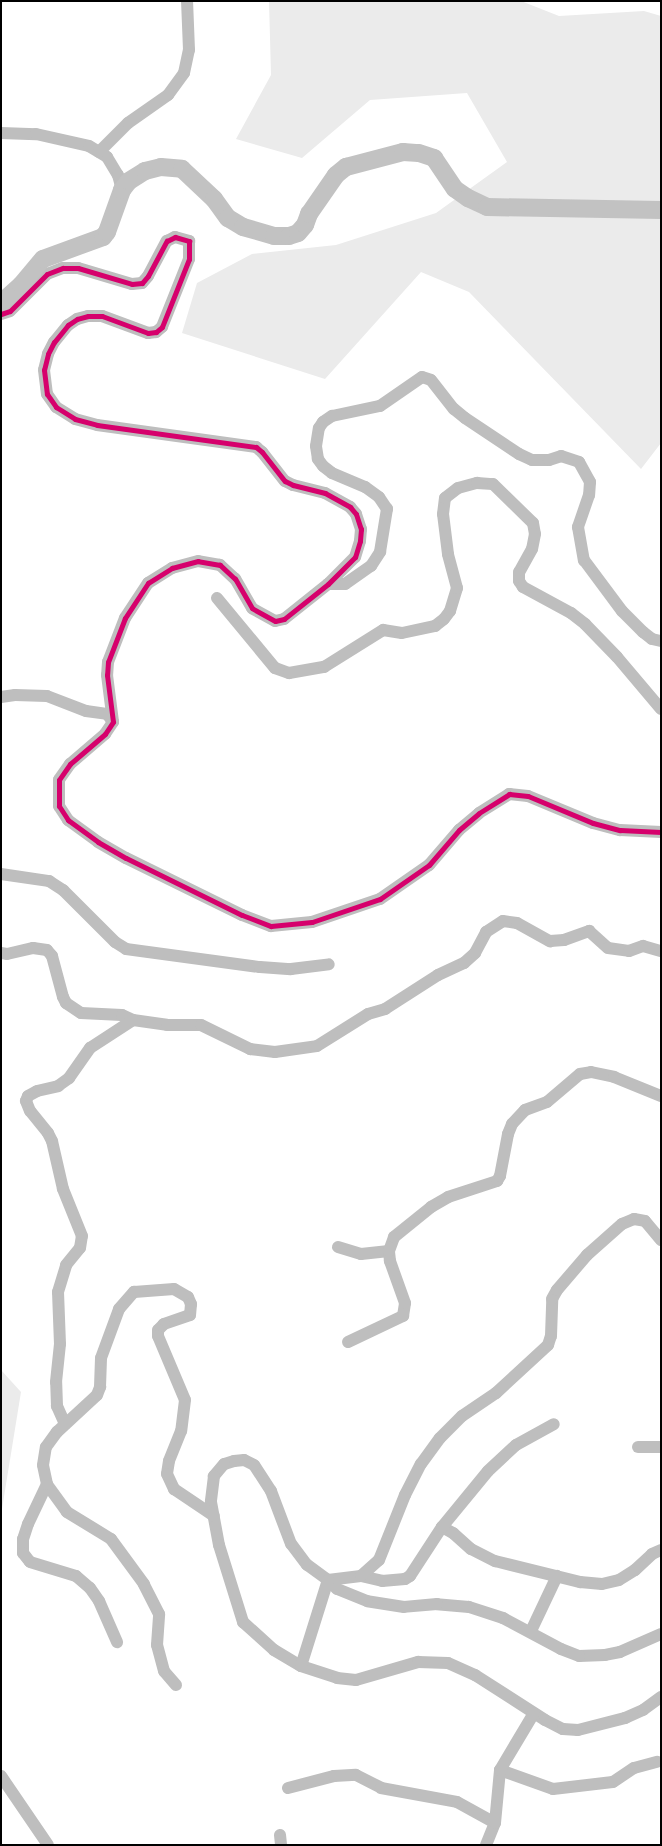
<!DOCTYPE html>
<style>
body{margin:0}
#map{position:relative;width:662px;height:1846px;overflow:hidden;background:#fff;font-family:"Fira Sans Condensed",sans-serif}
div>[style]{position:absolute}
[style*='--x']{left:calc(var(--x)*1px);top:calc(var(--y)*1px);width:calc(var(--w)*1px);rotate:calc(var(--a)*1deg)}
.green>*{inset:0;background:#ebebeb}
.street>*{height:12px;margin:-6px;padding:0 6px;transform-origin:6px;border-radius:6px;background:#bebebe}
.secondary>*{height:18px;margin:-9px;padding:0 9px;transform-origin:9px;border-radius:9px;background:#c2c2c2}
.cycleway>*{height:5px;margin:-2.5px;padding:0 2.5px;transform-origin:2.5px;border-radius:2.5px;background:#d6006c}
span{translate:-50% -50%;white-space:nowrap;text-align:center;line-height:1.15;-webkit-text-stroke:4px #fff;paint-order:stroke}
.frame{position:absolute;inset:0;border:2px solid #000;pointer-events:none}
</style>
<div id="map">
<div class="green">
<div style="clip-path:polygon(269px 1px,521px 1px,559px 16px,644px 11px,661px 16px,661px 443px,641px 469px,469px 292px,421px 272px,325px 379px,182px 333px,197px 283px,252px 254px,336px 245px,436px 213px,507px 162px,467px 93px,370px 100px,302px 158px,236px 139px,271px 75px)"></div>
<div style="clip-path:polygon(1px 1370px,21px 1392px,1px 1515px)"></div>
</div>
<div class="street">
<div style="--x:1;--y:133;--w:35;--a:2"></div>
<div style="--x:36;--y:134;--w:54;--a:12.8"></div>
<div style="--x:89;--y:146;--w:21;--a:31"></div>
<div style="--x:107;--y:157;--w:21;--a:59"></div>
<div style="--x:118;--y:175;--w:16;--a:75"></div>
<div style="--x:99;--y:152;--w:41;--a:-45"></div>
<div style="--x:128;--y:123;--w:49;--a:-35"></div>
<div style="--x:168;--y:95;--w:27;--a:-54"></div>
<div style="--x:184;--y:73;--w:24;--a:-78"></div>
<div style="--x:189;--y:50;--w:49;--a:-92.3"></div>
<div style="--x:1;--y:314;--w:9;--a:-18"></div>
<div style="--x:10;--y:311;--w:52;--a:-45"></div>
<div style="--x:47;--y:274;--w:17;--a:-21"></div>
<div style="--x:63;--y:268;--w:15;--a:0"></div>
<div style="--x:78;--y:268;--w:56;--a:16.5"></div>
<div style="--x:132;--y:284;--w:10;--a:-6"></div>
<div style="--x:142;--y:283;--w:9;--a:-49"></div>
<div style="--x:148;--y:276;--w:40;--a:-62"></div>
<div style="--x:167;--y:241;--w:9;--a:-27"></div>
<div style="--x:175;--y:237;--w:15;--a:16"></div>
<div style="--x:189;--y:241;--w:18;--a:90"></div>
<div style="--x:189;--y:259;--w:73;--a:111.7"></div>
<div style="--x:162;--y:327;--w:8;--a:140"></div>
<div style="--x:156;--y:332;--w:8;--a:173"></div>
<div style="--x:148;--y:333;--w:49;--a:-159.7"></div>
<div style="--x:102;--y:316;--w:14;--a:180"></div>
<div style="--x:88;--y:316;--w:11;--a:165"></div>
<div style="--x:77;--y:319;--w:11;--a:146"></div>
<div style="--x:68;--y:325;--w:22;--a:129"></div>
<div style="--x:54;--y:342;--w:13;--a:117"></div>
<div style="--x:48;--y:354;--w:16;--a:104"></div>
<div style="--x:44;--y:370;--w:24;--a:83"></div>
<div style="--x:47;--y:394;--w:16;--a:55"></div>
<div style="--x:56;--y:407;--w:22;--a:32"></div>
<div style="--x:75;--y:419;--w:23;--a:15"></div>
<div style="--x:97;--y:425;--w:161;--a:7.9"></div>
<div style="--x:256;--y:447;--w:8;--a:40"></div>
<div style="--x:262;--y:452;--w:37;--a:52"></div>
<div style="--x:285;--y:481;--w:9;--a:27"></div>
<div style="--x:293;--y:485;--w:33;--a:14"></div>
<div style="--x:325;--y:493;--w:29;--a:29"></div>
<div style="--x:350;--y:507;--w:9;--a:49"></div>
<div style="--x:356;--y:514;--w:16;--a:72"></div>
<div style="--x:361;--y:529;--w:12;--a:95"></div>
<div style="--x:360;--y:541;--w:17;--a:107"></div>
<div style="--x:355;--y:557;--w:38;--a:135"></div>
<div style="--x:328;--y:584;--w:56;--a:141.5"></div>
<div style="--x:284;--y:619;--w:9;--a:167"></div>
<div style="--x:275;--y:621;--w:26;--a:-151"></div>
<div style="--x:252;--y:608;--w:34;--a:-120"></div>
<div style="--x:235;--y:579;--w:21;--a:-137"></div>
<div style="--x:220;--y:565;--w:22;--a:-170"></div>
<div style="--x:198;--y:561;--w:27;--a:165"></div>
<div style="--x:172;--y:568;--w:28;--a:148"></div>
<div style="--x:148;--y:583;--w:42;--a:123.3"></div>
<div style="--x:125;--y:618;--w:47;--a:111.1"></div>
<div style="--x:108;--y:662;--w:13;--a:94"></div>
<div style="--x:107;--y:675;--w:47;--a:82.7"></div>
<div style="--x:113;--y:722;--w:14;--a:124"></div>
<div style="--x:105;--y:734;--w:46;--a:139.4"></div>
<div style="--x:70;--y:764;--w:19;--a:125"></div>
<div style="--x:59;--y:780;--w:26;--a:90"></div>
<div style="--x:59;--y:806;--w:17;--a:57"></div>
<div style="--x:68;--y:820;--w:37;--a:36"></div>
<div style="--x:98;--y:842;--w:32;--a:30"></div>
<div style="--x:126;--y:858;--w:129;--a:26.2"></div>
<div style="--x:242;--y:915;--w:31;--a:21"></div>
<div style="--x:271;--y:926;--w:41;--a:-5.6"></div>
<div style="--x:312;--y:922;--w:72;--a:-18.7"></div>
<div style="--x:380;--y:899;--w:60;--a:-34.8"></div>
<div style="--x:429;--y:865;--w:46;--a:-49.4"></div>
<div style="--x:459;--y:830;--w:26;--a:-40"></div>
<div style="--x:479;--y:813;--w:36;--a:-32"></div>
<div style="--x:509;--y:794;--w:19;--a:6"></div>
<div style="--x:528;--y:796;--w:70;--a:22.6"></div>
<div style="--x:593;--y:823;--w:28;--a:15"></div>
<div style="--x:620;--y:830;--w:41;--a:2.8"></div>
<div style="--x:328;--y:584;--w:17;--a:0"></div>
<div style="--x:345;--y:584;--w:32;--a:-35"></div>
<div style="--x:371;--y:566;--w:17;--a:-57"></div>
<div style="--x:380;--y:552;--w:44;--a:-80.8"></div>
<div style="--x:387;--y:509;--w:14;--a:-124"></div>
<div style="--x:379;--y:497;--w:17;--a:-144"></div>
<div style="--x:365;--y:487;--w:36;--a:-157"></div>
<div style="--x:332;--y:473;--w:11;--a:-142"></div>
<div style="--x:323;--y:466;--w:9;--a:-126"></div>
<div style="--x:318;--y:459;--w:13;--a:-99"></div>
<div style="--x:316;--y:446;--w:18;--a:-81"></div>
<div style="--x:319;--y:428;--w:7;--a:-56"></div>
<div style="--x:323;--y:422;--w:11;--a:-34"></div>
<div style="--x:332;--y:416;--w:49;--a:-11.8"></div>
<div style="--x:380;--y:406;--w:51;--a:-34.6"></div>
<div style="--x:422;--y:377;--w:9;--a:18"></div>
<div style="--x:431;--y:380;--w:37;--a:52"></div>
<div style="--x:454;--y:409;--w:14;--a:39"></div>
<div style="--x:465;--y:418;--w:65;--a:33.7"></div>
<div style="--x:519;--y:454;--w:14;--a:25"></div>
<div style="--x:532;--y:460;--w:17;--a:0"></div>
<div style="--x:549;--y:460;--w:13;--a:-18"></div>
<div style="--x:561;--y:456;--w:19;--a:18"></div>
<div style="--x:579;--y:462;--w:23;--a:61"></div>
<div style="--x:590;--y:482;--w:13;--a:94"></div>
<div style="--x:589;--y:495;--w:34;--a:109"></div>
<div style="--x:578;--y:527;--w:34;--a:80"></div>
<div style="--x:584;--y:560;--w:64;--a:53.3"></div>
<div style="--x:622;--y:611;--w:30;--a:45"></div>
<div style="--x:643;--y:632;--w:11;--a:38"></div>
<div style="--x:652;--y:639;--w:9;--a:13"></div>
<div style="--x:217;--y:598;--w:91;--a:50.4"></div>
<div style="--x:275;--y:668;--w:15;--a:20"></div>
<div style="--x:289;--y:673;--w:36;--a:-10"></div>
<div style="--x:324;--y:667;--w:70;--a:-32.1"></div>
<div style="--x:383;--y:630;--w:19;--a:9"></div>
<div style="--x:402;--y:633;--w:34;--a:-12"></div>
<div style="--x:435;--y:626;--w:11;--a:-38"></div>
<div style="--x:444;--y:619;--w:10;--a:-53"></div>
<div style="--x:450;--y:611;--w:24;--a:-73"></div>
<div style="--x:457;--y:588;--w:35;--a:-105"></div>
<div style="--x:448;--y:554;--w:40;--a:-97.1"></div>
<div style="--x:443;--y:514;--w:16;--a:-83"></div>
<div style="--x:445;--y:498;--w:16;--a:-38"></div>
<div style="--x:458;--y:488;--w:20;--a:-15"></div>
<div style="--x:477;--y:483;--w:16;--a:4"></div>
<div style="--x:493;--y:484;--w:56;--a:44.3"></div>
<div style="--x:533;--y:523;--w:11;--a:80"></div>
<div style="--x:535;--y:534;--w:15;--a:101"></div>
<div style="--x:532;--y:549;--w:26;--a:119"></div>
<div style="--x:519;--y:572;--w:9;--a:90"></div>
<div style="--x:519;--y:581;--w:7;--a:56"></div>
<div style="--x:523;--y:587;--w:55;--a:28.4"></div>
<div style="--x:571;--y:613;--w:18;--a:38"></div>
<div style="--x:585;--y:624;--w:46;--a:45.9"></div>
<div style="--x:617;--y:657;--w:68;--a:49.8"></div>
<div style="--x:1;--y:697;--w:14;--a:-8"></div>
<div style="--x:15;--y:695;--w:32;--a:2"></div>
<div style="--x:47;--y:696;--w:42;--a:21"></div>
<div style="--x:86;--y:711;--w:21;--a:8"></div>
<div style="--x:107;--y:714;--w:10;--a:53"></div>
<div style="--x:1;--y:874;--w:49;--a:8.3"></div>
<div style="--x:49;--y:881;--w:17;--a:33"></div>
<div style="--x:63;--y:890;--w:74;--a:45"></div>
<div style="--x:115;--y:942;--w:13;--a:32"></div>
<div style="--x:126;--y:949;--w:135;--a:7.7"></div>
<div style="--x:260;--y:967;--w:31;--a:4"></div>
<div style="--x:291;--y:969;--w:38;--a:-7"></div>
<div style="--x:1;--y:953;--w:6;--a:9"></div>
<div style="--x:7;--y:954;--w:27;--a:-13"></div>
<div style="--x:33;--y:948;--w:14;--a:8"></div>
<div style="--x:47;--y:950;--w:8;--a:50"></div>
<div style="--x:52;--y:956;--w:42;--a:75"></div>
<div style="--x:63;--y:997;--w:7;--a:63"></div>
<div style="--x:66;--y:1003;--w:18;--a:34"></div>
<div style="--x:81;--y:1013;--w:41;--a:2.8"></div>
<div style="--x:122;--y:1015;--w:12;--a:24"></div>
<div style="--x:133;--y:1020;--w:34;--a:8"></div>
<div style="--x:167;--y:1025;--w:34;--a:0"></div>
<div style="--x:201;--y:1025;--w:55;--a:26.1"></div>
<div style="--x:250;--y:1049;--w:25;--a:7"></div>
<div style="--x:275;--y:1052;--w:42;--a:-8.1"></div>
<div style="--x:317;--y:1046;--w:60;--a:-32.1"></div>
<div style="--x:368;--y:1014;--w:18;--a:-16"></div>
<div style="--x:385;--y:1009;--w:63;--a:-32.7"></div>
<div style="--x:438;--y:975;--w:29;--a:-25"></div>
<div style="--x:464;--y:963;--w:15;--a:-42"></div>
<div style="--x:475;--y:953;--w:24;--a:-62"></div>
<div style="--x:486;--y:932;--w:20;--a:-33"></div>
<div style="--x:503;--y:921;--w:14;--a:8"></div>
<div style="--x:517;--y:923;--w:38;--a:29"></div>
<div style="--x:550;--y:941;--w:14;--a:-4"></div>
<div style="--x:564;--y:940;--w:27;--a:-20"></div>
<div style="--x:589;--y:931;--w:25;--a:42"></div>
<div style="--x:608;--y:948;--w:21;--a:8"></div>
<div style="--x:629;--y:951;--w:15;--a:-20"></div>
<div style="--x:643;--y:946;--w:19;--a:16"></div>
<div style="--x:338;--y:1247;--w:24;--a:17"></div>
<div style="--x:361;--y:1254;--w:28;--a:-6"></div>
<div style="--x:348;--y:1342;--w:61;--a:-25.3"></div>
<div style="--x:403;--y:1316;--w:13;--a:-81"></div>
<div style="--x:405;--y:1303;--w:45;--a:-109.7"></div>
<div style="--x:390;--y:1261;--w:10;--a:-96"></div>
<div style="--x:389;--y:1251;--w:15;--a:-70"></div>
<div style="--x:394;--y:1237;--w:48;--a:-39"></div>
<div style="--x:431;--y:1207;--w:20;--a:-30"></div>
<div style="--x:448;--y:1197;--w:52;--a:-18.1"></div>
<div style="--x:497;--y:1181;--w:6;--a:-59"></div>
<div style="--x:500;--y:1176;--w:43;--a:-79.2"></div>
<div style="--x:508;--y:1134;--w:11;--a:-68"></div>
<div style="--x:512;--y:1124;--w:19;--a:-47"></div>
<div style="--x:525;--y:1110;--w:23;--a:-20"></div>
<div style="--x:547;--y:1102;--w:43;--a:-40.3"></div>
<div style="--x:580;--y:1074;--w:11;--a:-10"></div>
<div style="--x:591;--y:1072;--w:24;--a:12"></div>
<div style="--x:614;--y:1077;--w:51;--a:22"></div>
<div style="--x:65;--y:1424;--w:20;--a:-114"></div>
<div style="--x:57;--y:1406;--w:24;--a:-92"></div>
<div style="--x:56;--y:1382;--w:38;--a:-84"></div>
<div style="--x:60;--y:1344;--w:52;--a:-92.2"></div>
<div style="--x:58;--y:1292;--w:28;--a:-73"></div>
<div style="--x:66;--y:1265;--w:22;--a:-51"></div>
<div style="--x:80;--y:1248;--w:12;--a:-81"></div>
<div style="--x:82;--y:1236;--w:51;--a:-112"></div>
<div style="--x:63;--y:1189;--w:49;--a:-102.9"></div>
<div style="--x:52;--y:1141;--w:9;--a:-117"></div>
<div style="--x:48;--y:1133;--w:28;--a:-129"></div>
<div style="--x:30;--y:1111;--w:11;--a:-112"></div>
<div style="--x:26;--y:1101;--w:5;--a:-68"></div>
<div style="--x:28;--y:1096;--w:10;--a:-29"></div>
<div style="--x:37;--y:1091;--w:22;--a:-13"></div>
<div style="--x:58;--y:1086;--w:14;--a:-36"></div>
<div style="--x:69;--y:1078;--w:37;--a:-55"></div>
<div style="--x:90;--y:1048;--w:51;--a:-33.1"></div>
<div style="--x:638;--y:1447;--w:23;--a:0"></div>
<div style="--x:47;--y:1484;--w:44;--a:115.4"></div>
<div style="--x:28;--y:1524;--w:16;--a:108"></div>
<div style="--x:23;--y:1539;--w:14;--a:90"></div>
<div style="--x:23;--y:1553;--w:11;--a:52"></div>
<div style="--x:30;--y:1562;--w:48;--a:16.9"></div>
<div style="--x:76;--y:1576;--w:18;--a:41"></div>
<div style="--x:90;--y:1588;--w:16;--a:55"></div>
<div style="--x:99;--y:1601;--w:45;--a:66.3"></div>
<div style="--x:442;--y:1527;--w:13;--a:29"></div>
<div style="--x:453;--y:1533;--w:24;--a:42"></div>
<div style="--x:471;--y:1549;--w:27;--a:27"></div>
<div style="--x:495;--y:1561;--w:88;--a:13.9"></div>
<div style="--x:580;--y:1582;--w:22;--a:5"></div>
<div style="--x:602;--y:1584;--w:17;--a:-13"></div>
<div style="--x:619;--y:1580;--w:19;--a:-32"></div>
<div style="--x:635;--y:1570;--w:23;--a:-43"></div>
<div style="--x:652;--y:1554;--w:10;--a:-24"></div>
<div style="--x:361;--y:1576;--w:22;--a:13"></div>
<div style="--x:382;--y:1581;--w:23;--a:-5"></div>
<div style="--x:405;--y:1579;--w:6;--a:-31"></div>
<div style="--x:410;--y:1576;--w:59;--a:-56.9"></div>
<div style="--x:442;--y:1527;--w:72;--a:-50.6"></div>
<div style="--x:488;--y:1471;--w:38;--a:-43"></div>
<div style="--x:516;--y:1445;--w:43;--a:-28.9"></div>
<div style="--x:328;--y:1580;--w:33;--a:-7"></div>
<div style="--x:361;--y:1576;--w:24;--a:-42"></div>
<div style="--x:379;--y:1560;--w:70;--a:-68.2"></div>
<div style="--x:405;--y:1495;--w:35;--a:-63"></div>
<div style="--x:421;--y:1464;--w:32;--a:-54"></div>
<div style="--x:440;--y:1438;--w:31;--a:-45"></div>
<div style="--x:462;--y:1416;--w:41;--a:-34.1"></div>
<div style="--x:496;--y:1393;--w:71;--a:-42.7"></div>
<div style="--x:548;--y:1345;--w:9;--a:-72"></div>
<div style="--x:551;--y:1336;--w:37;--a:-88"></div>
<div style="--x:552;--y:1299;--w:10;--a:-61"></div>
<div style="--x:557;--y:1290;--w:46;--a:-49.4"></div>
<div style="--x:587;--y:1255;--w:47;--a:-41.5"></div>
<div style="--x:622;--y:1224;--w:13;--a:-23"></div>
<div style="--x:634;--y:1219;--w:11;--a:10"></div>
<div style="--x:645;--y:1221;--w:25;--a:50"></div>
<div style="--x:531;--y:1631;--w:61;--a:-64.7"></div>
<div style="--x:661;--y:1634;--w:45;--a:156.3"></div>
<div style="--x:620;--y:1652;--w:15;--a:169"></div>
<div style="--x:605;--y:1655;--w:26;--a:178"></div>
<div style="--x:579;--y:1656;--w:19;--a:-159"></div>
<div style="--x:561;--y:1649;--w:66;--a:-151.9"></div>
<div style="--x:503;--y:1618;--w:36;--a:-162"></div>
<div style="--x:469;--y:1607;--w:32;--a:-175"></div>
<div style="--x:437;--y:1604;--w:33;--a:175"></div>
<div style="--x:404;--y:1607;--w:37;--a:-171"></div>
<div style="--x:367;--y:1601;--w:32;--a:-158"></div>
<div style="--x:337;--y:1589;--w:13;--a:-135"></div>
<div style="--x:328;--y:1580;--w:26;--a:-144"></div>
<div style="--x:307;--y:1565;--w:26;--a:-127"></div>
<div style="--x:291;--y:1544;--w:57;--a:-110.7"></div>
<div style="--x:271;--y:1491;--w:31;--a:-123"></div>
<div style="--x:254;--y:1465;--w:11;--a:-153"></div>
<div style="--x:244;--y:1460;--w:10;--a:174"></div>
<div style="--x:234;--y:1461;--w:10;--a:163"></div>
<div style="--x:224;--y:1464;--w:16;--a:130"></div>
<div style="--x:214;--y:1476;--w:26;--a:97"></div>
<div style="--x:211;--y:1502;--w:44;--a:79.5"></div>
<div style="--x:219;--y:1545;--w:81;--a:72.7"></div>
<div style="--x:243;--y:1622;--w:42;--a:42.1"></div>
<div style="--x:274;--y:1650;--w:31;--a:31"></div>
<div style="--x:301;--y:1666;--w:38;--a:18"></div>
<div style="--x:337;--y:1678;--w:19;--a:6"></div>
<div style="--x:356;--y:1680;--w:65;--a:-16.2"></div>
<div style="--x:418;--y:1662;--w:30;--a:2"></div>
<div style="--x:448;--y:1663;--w:30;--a:24"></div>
<div style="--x:475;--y:1675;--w:83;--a:32.7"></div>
<div style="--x:545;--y:1720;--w:20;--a:27"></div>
<div style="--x:563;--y:1729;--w:15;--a:4"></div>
<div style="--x:578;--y:1730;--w:49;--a:-14.3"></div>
<div style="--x:625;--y:1718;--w:20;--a:-24"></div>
<div style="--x:643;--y:1710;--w:22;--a:-36"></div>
<div style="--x:301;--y:1666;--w:90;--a:-72.6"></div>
<div style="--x:176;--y:1685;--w:18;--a:-131"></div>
<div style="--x:164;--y:1671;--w:27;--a:-105"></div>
<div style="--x:157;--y:1645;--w:31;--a:-86"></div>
<div style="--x:159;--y:1614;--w:34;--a:-117"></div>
<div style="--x:144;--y:1584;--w:56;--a:-126.3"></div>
<div style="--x:111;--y:1539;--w:52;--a:-148.5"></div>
<div style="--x:67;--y:1512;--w:34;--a:-126"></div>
<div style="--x:47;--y:1484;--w:19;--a:-102"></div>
<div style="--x:43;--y:1465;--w:18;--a:-81"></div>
<div style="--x:46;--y:1447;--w:19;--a:-54"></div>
<div style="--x:57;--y:1432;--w:54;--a:-42.8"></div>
<div style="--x:97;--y:1395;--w:9;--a:-69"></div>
<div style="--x:100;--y:1387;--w:29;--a:-88"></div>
<div style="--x:101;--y:1358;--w:52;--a:-69.8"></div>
<div style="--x:119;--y:1309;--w:23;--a:-49"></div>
<div style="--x:134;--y:1292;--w:40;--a:-4.3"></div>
<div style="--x:174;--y:1289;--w:16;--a:30"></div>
<div style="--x:188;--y:1297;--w:8;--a:67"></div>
<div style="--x:191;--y:1304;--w:11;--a:95"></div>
<div style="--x:190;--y:1315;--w:28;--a:161"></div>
<div style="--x:164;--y:1324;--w:8;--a:135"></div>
<div style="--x:158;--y:1330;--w:6;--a:90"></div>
<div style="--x:158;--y:1336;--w:69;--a:67.1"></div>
<div style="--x:185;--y:1400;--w:31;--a:97"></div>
<div style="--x:181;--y:1431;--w:32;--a:112"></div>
<div style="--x:169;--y:1461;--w:13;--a:99"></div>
<div style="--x:167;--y:1474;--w:17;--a:65"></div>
<div style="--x:174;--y:1489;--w:48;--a:34"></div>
<div style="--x:500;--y:1770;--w:56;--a:19.7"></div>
<div style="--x:553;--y:1789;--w:60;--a:-6.7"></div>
<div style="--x:613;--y:1782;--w:25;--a:-34"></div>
<div style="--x:634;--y:1768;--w:24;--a:-15"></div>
<div style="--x:1;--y:1776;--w:83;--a:55.7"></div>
<div style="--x:288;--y:1788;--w:48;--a:-14.6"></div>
<div style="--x:334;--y:1776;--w:22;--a:-3"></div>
<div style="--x:356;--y:1775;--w:28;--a:27"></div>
<div style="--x:381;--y:1788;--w:77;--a:10.4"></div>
<div style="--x:457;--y:1802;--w:43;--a:28.9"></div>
<div style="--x:280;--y:1835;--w:10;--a:84"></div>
<div style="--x:486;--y:1845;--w:24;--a:-68"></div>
<div style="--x:495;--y:1823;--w:53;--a:-84.6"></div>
<div style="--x:500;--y:1770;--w:66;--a:-59.2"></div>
</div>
<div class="secondary">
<div style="--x:1;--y:303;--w:27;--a:-42"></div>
<div style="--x:21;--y:285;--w:34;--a:-50"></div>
<div style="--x:43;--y:259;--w:64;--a:-20.1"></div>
<div style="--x:103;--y:237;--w:6;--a:-51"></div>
<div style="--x:107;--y:232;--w:45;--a:-70.3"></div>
<div style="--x:122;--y:190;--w:11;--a:-52"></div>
<div style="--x:129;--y:181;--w:19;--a:-32"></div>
<div style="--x:145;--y:171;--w:16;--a:-14"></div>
<div style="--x:161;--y:167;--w:21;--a:5"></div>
<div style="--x:182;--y:169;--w:44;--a:43.2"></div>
<div style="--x:214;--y:199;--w:24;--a:54"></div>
<div style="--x:228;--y:218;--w:17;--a:31"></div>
<div style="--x:243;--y:227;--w:32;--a:16"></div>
<div style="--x:274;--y:236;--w:15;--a:0"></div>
<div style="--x:289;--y:236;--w:9;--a:-18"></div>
<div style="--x:298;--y:233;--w:11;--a:-49"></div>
<div style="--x:305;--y:225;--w:12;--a:-70"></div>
<div style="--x:309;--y:214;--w:47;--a:-55.3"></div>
<div style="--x:336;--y:175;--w:13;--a:-39"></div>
<div style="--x:346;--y:167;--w:59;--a:-14.7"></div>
<div style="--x:403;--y:152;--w:16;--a:4"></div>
<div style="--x:419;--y:153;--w:16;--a:18"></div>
<div style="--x:434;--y:158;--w:37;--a:56"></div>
<div style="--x:455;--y:189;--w:16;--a:35"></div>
<div style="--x:468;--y:198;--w:21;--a:25"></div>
<div style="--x:487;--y:207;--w:174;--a:1"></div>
</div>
<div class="cycleway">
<div style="--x:1;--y:314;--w:9;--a:-18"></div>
<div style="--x:10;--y:311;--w:52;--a:-45"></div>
<div style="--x:47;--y:274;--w:17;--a:-21"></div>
<div style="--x:63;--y:268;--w:15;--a:0"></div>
<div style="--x:78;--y:268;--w:56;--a:16.5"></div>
<div style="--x:132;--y:284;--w:10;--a:-6"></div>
<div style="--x:142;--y:283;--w:9;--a:-49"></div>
<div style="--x:148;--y:276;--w:40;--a:-62"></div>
<div style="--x:167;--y:241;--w:9;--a:-27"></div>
<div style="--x:175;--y:237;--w:15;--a:16"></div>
<div style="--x:189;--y:241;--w:18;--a:90"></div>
<div style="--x:189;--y:259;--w:73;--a:111.7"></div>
<div style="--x:162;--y:327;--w:8;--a:140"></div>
<div style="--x:156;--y:332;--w:8;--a:173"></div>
<div style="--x:148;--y:333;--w:49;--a:-159.7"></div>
<div style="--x:102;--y:316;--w:14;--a:180"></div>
<div style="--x:88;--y:316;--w:11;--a:165"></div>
<div style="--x:77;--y:319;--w:11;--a:146"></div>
<div style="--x:68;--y:325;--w:22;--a:129"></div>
<div style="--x:54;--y:342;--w:13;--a:117"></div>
<div style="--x:48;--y:354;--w:16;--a:104"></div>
<div style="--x:44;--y:370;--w:24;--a:83"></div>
<div style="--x:47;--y:394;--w:16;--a:55"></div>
<div style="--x:56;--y:407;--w:22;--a:32"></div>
<div style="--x:75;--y:419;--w:23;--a:15"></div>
<div style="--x:97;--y:425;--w:161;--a:7.9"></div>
<div style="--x:256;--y:447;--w:8;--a:40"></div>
<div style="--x:262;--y:452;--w:37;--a:52"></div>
<div style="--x:285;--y:481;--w:9;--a:27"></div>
<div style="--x:293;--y:485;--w:33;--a:14"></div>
<div style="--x:325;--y:493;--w:29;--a:29"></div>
<div style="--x:350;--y:507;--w:9;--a:49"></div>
<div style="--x:356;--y:514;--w:16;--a:72"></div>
<div style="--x:361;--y:529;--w:12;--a:95"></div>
<div style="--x:360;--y:541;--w:17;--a:107"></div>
<div style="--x:355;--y:557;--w:38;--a:135"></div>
<div style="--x:328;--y:584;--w:56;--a:141.5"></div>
<div style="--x:284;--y:619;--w:9;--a:167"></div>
<div style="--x:275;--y:621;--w:26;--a:-151"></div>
<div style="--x:252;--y:608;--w:34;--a:-120"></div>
<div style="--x:235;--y:579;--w:21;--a:-137"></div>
<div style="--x:220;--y:565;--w:22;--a:-170"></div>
<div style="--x:198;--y:561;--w:27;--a:165"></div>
<div style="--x:172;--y:568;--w:28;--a:148"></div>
<div style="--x:148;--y:583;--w:42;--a:123.3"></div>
<div style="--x:125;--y:618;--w:47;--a:111.1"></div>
<div style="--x:108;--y:662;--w:13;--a:94"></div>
<div style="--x:107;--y:675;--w:47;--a:82.7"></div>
<div style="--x:113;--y:722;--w:14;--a:124"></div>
<div style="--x:105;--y:734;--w:46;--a:139.4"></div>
<div style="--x:70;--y:764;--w:19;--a:125"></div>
<div style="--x:59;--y:780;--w:26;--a:90"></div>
<div style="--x:59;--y:806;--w:17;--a:57"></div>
<div style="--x:68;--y:820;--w:37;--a:36"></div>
<div style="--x:98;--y:842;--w:32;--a:30"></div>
<div style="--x:126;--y:858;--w:129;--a:26.2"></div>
<div style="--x:242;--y:915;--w:31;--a:21"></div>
<div style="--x:271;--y:926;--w:41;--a:-5.6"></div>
<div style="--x:312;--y:922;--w:72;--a:-18.7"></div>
<div style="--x:380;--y:899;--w:60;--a:-34.8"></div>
<div style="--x:429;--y:865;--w:46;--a:-49.4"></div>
<div style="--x:459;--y:830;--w:26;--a:-40"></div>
<div style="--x:479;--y:813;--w:36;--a:-32"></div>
<div style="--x:509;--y:794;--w:19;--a:6"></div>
<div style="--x:528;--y:796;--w:70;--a:22.6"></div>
<div style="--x:593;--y:823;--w:28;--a:15"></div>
<div style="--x:620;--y:830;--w:41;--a:2.8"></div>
</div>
<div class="frame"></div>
</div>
